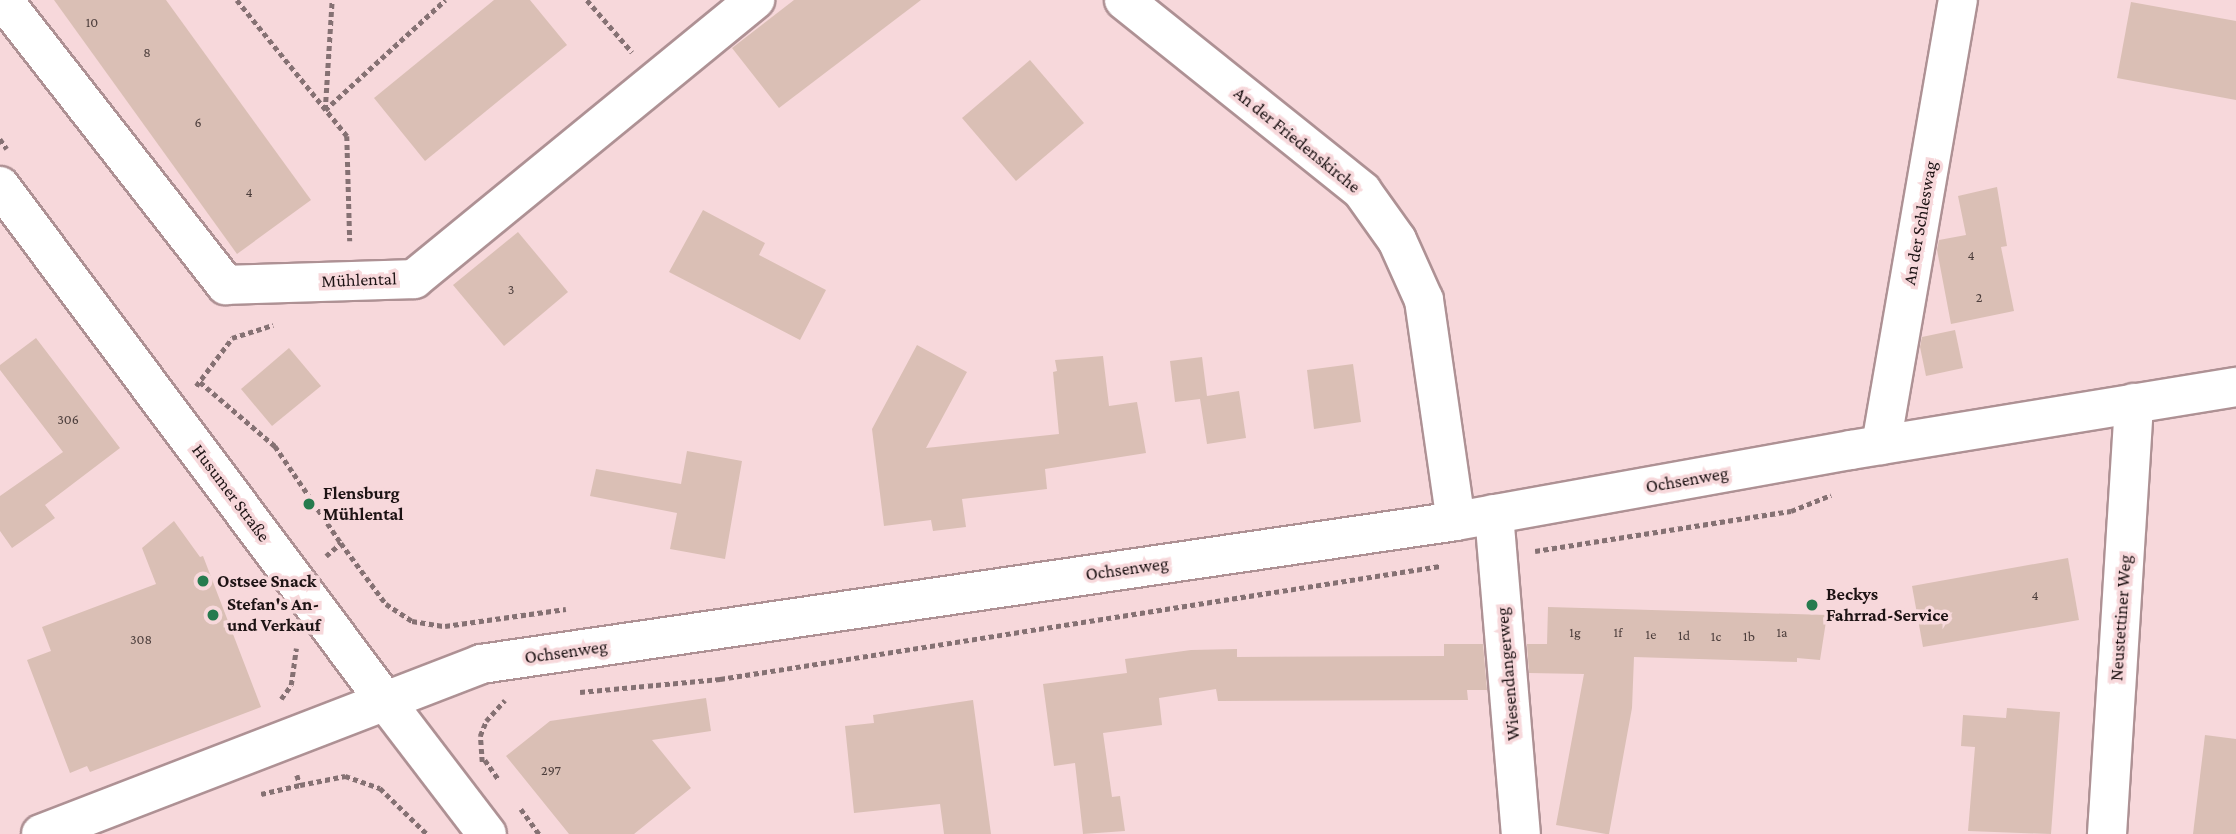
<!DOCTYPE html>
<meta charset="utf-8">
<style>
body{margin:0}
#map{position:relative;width:2236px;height:834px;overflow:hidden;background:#f7d8db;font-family:"Crimson Pro",serif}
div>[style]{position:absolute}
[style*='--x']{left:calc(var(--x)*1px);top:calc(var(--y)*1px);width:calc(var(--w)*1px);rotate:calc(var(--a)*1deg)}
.building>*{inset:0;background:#dabfb5}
.path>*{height:4.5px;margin-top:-2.25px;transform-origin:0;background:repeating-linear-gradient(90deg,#857173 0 5px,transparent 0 8.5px)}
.roads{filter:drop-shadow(2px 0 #ae9194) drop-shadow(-2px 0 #ae9194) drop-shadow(0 2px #ae9194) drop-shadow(0 -2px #ae9194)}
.minor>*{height:38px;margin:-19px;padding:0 19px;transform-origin:19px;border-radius:19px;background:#fff}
.tertiary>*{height:38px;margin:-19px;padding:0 19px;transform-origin:19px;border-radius:19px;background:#fff}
.secondary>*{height:38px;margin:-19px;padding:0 19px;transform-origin:19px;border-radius:19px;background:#fff}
.dots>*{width:19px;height:19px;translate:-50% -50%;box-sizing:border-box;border:4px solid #f7d8db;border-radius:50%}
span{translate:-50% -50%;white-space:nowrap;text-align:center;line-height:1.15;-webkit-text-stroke:7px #f7d8db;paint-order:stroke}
.number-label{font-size:14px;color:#4c3e3c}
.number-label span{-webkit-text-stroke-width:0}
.street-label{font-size:18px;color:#1d1314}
.poi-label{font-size:18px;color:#1d1314;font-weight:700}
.left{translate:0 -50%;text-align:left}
</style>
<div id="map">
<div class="building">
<div style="clip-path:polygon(54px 0,166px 0,311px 200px,237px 254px)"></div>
<div style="clip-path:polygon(494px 0,530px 0,567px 45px,425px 161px,374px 98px)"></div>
<div style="clip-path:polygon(794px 0,921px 0,779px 108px,732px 48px)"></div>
<div style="clip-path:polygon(2131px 2px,2236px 21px,2236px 100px,2117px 78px)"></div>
<div style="clip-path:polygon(1030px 60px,1084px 123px,1016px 181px,962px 118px)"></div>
<div style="clip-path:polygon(1997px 187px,2007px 246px,2001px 247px,2014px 311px,1951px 324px,1937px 250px,1939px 240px,1966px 235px,1958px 196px)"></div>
<div style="clip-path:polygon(703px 210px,765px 243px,759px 255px,826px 290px,800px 340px,669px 272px)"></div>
<div style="clip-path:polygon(518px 232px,568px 292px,504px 346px,453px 285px)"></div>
<div style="clip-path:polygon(1955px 330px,1963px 368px,1926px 376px,1920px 347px,1922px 337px)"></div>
<div style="clip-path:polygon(36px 338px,120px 448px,45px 505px,55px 518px,12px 548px,0 531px,0 496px,63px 452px,0 370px,0 365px)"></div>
<div style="clip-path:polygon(917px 345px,967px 372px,926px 448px,1059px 434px,1053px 372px,1057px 371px,1055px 360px,1103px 356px,1109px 406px,1137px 402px,1146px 453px,1045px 469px,1047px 489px,962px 499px,966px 527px,933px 531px,931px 520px,884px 526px,872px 429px)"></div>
<div style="clip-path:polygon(289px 348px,321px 386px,272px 426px,241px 389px)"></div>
<div style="clip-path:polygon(1202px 357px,1207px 396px,1239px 391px,1246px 438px,1207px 444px,1200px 399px,1175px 402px,1170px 361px)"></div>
<div style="clip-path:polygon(1353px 364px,1361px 422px,1314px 429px,1307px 370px)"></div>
<div style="clip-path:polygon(687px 451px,742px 461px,725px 559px,670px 549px,677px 513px,590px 496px,596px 469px,681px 484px)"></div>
<div style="clip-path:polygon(174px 521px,200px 557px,203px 556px,261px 707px,90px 772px,87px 766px,70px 773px,27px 660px,51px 651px,42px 627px,156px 584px,142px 548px)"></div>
<div style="clip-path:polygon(2068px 558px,2079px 620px,1923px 647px,1912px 586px)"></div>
<div style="clip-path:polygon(1548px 607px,1686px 611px,1827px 615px,1820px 660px,1797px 658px,1797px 662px,1634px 657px,1632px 708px,1609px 834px,1606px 834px,1556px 825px,1584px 674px,1529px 673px,1527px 644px,1547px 644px)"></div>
<div style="clip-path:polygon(1444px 644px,1483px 644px,1487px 690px,1467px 690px,1468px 700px,1218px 701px,1216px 689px,1159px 698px,1162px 725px,1103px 733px,1112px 797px,1120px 796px,1125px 831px,1083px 834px,1075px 763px,1054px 766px,1043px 684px,1127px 673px,1125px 659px,1191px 650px,1237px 649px,1237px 657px,1444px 656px)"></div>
<div style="clip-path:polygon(706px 698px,711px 731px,652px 740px,691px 788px,634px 834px,569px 834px,506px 756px,550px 721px)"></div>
<div style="clip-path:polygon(973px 700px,991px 834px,944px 834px,940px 804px,854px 813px,845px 726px,874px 723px,873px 715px)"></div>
<div style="clip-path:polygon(2007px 708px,2060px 712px,2051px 834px,1968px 831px,1975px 747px,1961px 746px,1963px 715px,2006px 718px)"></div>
<div style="clip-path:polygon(2205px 735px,2236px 739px,2236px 834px,2193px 834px)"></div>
</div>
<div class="path">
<div style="--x:237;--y:0;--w:175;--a:51"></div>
<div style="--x:347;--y:136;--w:105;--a:88.4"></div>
<div style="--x:587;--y:0;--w:69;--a:49.1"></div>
<div style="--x:325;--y:110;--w:163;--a:-42.5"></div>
<div style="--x:325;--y:110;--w:110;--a:-86.4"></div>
<div style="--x:0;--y:139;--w:12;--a:55"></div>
<div style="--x:200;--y:382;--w:99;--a:40.5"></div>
<div style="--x:275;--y:446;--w:117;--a:55.8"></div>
<div style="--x:196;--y:386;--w:60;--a:-53.1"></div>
<div style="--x:232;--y:338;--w:43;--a:-17.6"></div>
<div style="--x:1535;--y:551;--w:259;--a:-8.9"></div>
<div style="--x:1791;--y:511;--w:43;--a:-21.8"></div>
<div style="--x:326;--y:556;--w:20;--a:-41"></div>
<div style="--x:341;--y:543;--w:76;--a:53.6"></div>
<div style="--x:386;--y:604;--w:31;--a:33"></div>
<div style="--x:412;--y:621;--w:33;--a:9"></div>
<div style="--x:445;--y:626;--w:122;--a:-8"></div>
<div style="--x:580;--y:692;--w:141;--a:-5.3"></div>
<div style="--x:720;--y:679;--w:729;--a:-8.92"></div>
<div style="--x:281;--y:699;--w:17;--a:-54"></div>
<div style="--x:291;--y:685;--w:37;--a:-82"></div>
<div style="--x:485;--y:760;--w:24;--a:55"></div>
<div style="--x:482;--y:762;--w:26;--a:-94"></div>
<div style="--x:480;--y:736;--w:16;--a:-68"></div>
<div style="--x:486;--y:721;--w:28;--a:-48"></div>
<div style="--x:297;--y:775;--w:10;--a:73"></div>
<div style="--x:300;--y:785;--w:46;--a:-11.3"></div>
<div style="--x:345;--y:776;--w:37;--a:19"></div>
<div style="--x:380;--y:788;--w:66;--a:44.4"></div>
<div style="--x:261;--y:794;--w:40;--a:-13"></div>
<div style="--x:521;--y:809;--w:31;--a:54"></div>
</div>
<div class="roads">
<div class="minor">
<div style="--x:3;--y:0;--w:362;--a:52"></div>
<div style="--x:226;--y:285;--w:188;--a:-1.8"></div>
<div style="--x:414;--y:279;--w:441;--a:-39.3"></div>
<div style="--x:1124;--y:0;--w:305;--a:38.7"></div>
<div style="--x:1362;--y:191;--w:60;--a:54.5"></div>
<div style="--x:1397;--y:240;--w:66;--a:65.8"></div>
<div style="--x:1424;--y:300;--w:223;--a:81.8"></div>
<div style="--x:1881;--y:445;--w:452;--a:-80.2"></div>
<div style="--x:1494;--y:514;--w:321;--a:85.2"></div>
<div style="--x:2107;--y:834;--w:432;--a:-86.4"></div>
</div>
<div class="tertiary">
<div style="--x:386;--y:702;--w:166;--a:52.6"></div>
</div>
<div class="secondary">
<div style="--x:0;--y:186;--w:644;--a:53.2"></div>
<div style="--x:41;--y:834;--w:472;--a:-21.1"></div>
<div style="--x:481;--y:664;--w:985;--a:-8.34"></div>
<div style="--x:1456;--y:521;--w:401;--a:-10.2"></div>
<div style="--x:1851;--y:450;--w:390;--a:-9.3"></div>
</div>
</div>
<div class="dots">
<div style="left:309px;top:504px;background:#267b4e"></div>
<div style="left:203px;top:581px;background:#267b4e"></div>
<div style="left:1812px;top:605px;background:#267b4e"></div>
<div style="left:213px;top:615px;background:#267b4e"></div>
</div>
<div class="number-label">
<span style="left:92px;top:22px">10</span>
<span style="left:147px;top:52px">8</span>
<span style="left:198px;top:122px">6</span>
<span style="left:249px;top:192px">4</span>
<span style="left:1971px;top:255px">4</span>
<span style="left:511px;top:289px">3</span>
<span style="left:1979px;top:297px">2</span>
<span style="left:68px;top:419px">306</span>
<span style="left:2035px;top:595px">4</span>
<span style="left:1575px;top:632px">1g</span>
<span style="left:1618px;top:632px">1f</span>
<span style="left:1782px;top:632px">1a</span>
<span style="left:1651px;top:634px">1e</span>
<span style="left:1684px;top:635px">1d</span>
<span style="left:1716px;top:636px">1c</span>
<span style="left:1749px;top:636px">1b</span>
<span style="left:141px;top:639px">308</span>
<span style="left:551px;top:770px">297</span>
</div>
<div class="street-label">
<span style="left:1297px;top:140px;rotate:39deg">An der Friedenskirche</span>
<span style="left:1920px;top:223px;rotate:-80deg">An der Schleswag</span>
<span style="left:359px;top:280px;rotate:-2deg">Mühlental</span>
<span style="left:1687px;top:480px;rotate:-10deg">Ochsenweg</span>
<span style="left:231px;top:493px;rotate:53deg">Husumer Straße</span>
<span style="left:1127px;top:569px;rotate:-8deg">Ochsenweg</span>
<span style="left:2121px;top:618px;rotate:-86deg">Neustettiner Weg</span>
<span style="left:566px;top:652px;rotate:-8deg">Ochsenweg</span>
<span style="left:1508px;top:674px;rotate:-95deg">Wiesendangerweg</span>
</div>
<div class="poi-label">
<span class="left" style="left:323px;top:504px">Flensburg<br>Mühlental</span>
<span class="left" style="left:217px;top:581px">Ostsee Snack</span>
<span class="left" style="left:1826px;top:605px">Beckys<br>Fahrrad-Service</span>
<span class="left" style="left:227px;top:615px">Stefan's An-<br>und Verkauf</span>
</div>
</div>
